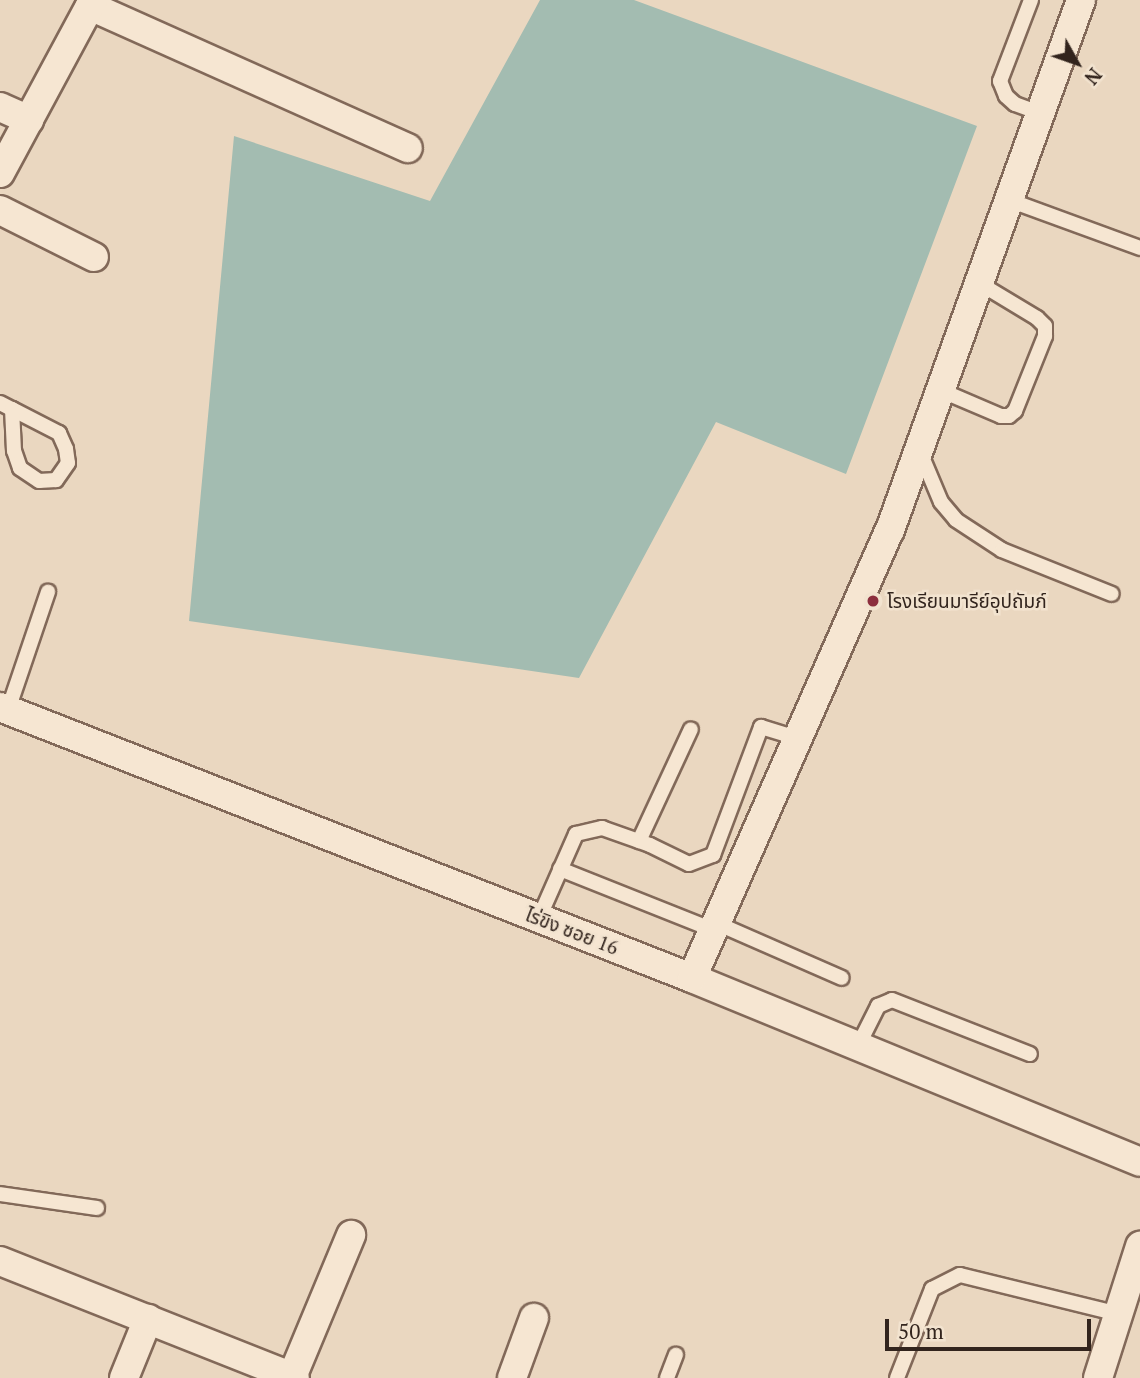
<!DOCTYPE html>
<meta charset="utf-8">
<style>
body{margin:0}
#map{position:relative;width:1140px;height:1378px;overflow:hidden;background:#ead7c0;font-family:"PT Serif","Noto Sans Thai",serif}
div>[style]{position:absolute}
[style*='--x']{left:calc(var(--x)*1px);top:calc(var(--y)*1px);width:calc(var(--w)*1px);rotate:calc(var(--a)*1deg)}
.water>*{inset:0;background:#a3bcb1}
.roads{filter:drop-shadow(2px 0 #826959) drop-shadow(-2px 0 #826959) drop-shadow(0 2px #826959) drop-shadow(0 -2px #826959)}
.service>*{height:14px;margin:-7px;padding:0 7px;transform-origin:7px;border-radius:7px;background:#f6e6d2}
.minor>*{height:28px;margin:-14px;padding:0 14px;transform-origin:14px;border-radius:14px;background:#f6e6d2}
.dots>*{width:19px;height:19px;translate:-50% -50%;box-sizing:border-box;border:4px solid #f2e3cf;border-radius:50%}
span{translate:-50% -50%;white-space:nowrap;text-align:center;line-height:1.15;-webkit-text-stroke:5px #f2e3cf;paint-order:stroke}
.poi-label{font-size:19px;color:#32241d}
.left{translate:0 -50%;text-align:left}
.street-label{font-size:19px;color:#32241d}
.north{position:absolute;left:1042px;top:28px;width:70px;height:70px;-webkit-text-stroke:5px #f2e3cf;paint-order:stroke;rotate:130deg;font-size:19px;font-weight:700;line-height:28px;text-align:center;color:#32241d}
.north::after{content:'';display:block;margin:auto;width:24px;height:32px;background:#32241d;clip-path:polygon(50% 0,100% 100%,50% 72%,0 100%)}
.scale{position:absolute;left:885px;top:1319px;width:206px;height:32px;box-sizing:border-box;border:4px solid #32241d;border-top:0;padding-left:9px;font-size:21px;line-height:24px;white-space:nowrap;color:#32241d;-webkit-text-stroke:5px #f2e3cf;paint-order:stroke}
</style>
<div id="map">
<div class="water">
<div style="clip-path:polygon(540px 0,634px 0,977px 126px,846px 474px,716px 422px,579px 678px,189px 621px,234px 136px,430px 201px)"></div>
</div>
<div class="roads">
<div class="service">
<div style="--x:1031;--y:0;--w:87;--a:110.9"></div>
<div style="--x:1000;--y:81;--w:16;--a:68"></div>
<div style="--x:1006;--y:96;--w:12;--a:42"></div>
<div style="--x:1015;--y:104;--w:27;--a:20"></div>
<div style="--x:1009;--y:200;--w:140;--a:20.1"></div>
<div style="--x:940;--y:390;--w:66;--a:23.1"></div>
<div style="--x:1001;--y:416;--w:8;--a:0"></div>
<div style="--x:1009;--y:416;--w:8;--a:-40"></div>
<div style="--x:1015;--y:411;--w:81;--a:-68.2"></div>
<div style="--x:1045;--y:336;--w:10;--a:-90"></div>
<div style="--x:1045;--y:326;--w:11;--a:-135"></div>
<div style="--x:1037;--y:318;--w:68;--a:-148.9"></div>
<div style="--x:0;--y:403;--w:13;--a:27"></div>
<div style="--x:12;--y:409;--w:53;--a:27.1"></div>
<div style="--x:59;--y:433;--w:17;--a:66"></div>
<div style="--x:66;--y:449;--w:14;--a:82"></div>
<div style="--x:68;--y:463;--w:21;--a:125"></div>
<div style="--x:56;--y:480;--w:17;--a:177"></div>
<div style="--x:39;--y:481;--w:23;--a:-146"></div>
<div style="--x:20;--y:468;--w:18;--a:-109"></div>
<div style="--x:14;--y:451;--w:42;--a:-92.7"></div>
<div style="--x:920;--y:452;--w:54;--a:67.2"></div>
<div style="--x:941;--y:502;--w:23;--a:50"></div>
<div style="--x:956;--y:520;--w:55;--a:33.1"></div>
<div style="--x:1002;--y:550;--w:118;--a:21.8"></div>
<div style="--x:8;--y:710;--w:125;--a:-71.3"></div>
<div style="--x:639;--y:841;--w:123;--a:-65.1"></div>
<div style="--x:560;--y:869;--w:165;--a:21.7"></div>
<div style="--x:539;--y:918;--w:92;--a:-66.2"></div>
<div style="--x:576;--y:834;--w:27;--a:-13"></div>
<div style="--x:602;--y:828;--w:51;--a:19.5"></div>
<div style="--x:650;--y:845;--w:43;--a:26"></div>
<div style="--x:689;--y:864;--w:26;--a:-21"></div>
<div style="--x:713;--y:855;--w:137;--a:-69.4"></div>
<div style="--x:761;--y:727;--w:38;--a:17"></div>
<div style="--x:716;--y:923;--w:137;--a:23.6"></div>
<div style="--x:858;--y:1046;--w:45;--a:-63.4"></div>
<div style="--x:878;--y:1006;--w:15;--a:-23"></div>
<div style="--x:892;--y:1000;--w:148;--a:21.4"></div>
<div style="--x:0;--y:1194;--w:98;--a:8.2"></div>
<div style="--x:667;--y:1378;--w:25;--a:-69"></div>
<div style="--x:897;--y:1378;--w:96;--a:-68.5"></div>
<div style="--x:932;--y:1289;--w:31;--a:-27"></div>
<div style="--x:960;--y:1275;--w:164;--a:13.8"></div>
</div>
<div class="minor">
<div style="--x:90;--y:6;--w:348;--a:24.1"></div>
<div style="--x:0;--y:107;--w:32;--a:24"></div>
<div style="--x:0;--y:173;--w:196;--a:-61.7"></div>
<div style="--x:0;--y:210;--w:105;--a:26.6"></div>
<div style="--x:0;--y:707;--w:743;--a:21.39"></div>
<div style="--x:692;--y:978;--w:484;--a:22.3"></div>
<div style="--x:692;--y:978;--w:490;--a:-66.2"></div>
<div style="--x:890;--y:530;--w:563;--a:-70.18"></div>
<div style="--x:0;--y:1261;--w:317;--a:21.6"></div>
<div style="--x:292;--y:1377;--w:154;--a:-67.4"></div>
<div style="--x:124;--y:1378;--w:64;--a:-67.9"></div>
<div style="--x:512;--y:1378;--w:64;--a:-69.9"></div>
<div style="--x:1098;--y:1378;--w:139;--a:-72.3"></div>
</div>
</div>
<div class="dots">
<div style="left:873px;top:601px;background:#8c2e3d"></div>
</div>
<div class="poi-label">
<span class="left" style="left:887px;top:601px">โรงเรียนมารีย์อุปถัมภ์</span>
</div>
<div class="street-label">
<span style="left:572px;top:931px;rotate:21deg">ไร่ขิง ซอย 16</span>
</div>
<div class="north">N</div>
<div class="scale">50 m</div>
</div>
